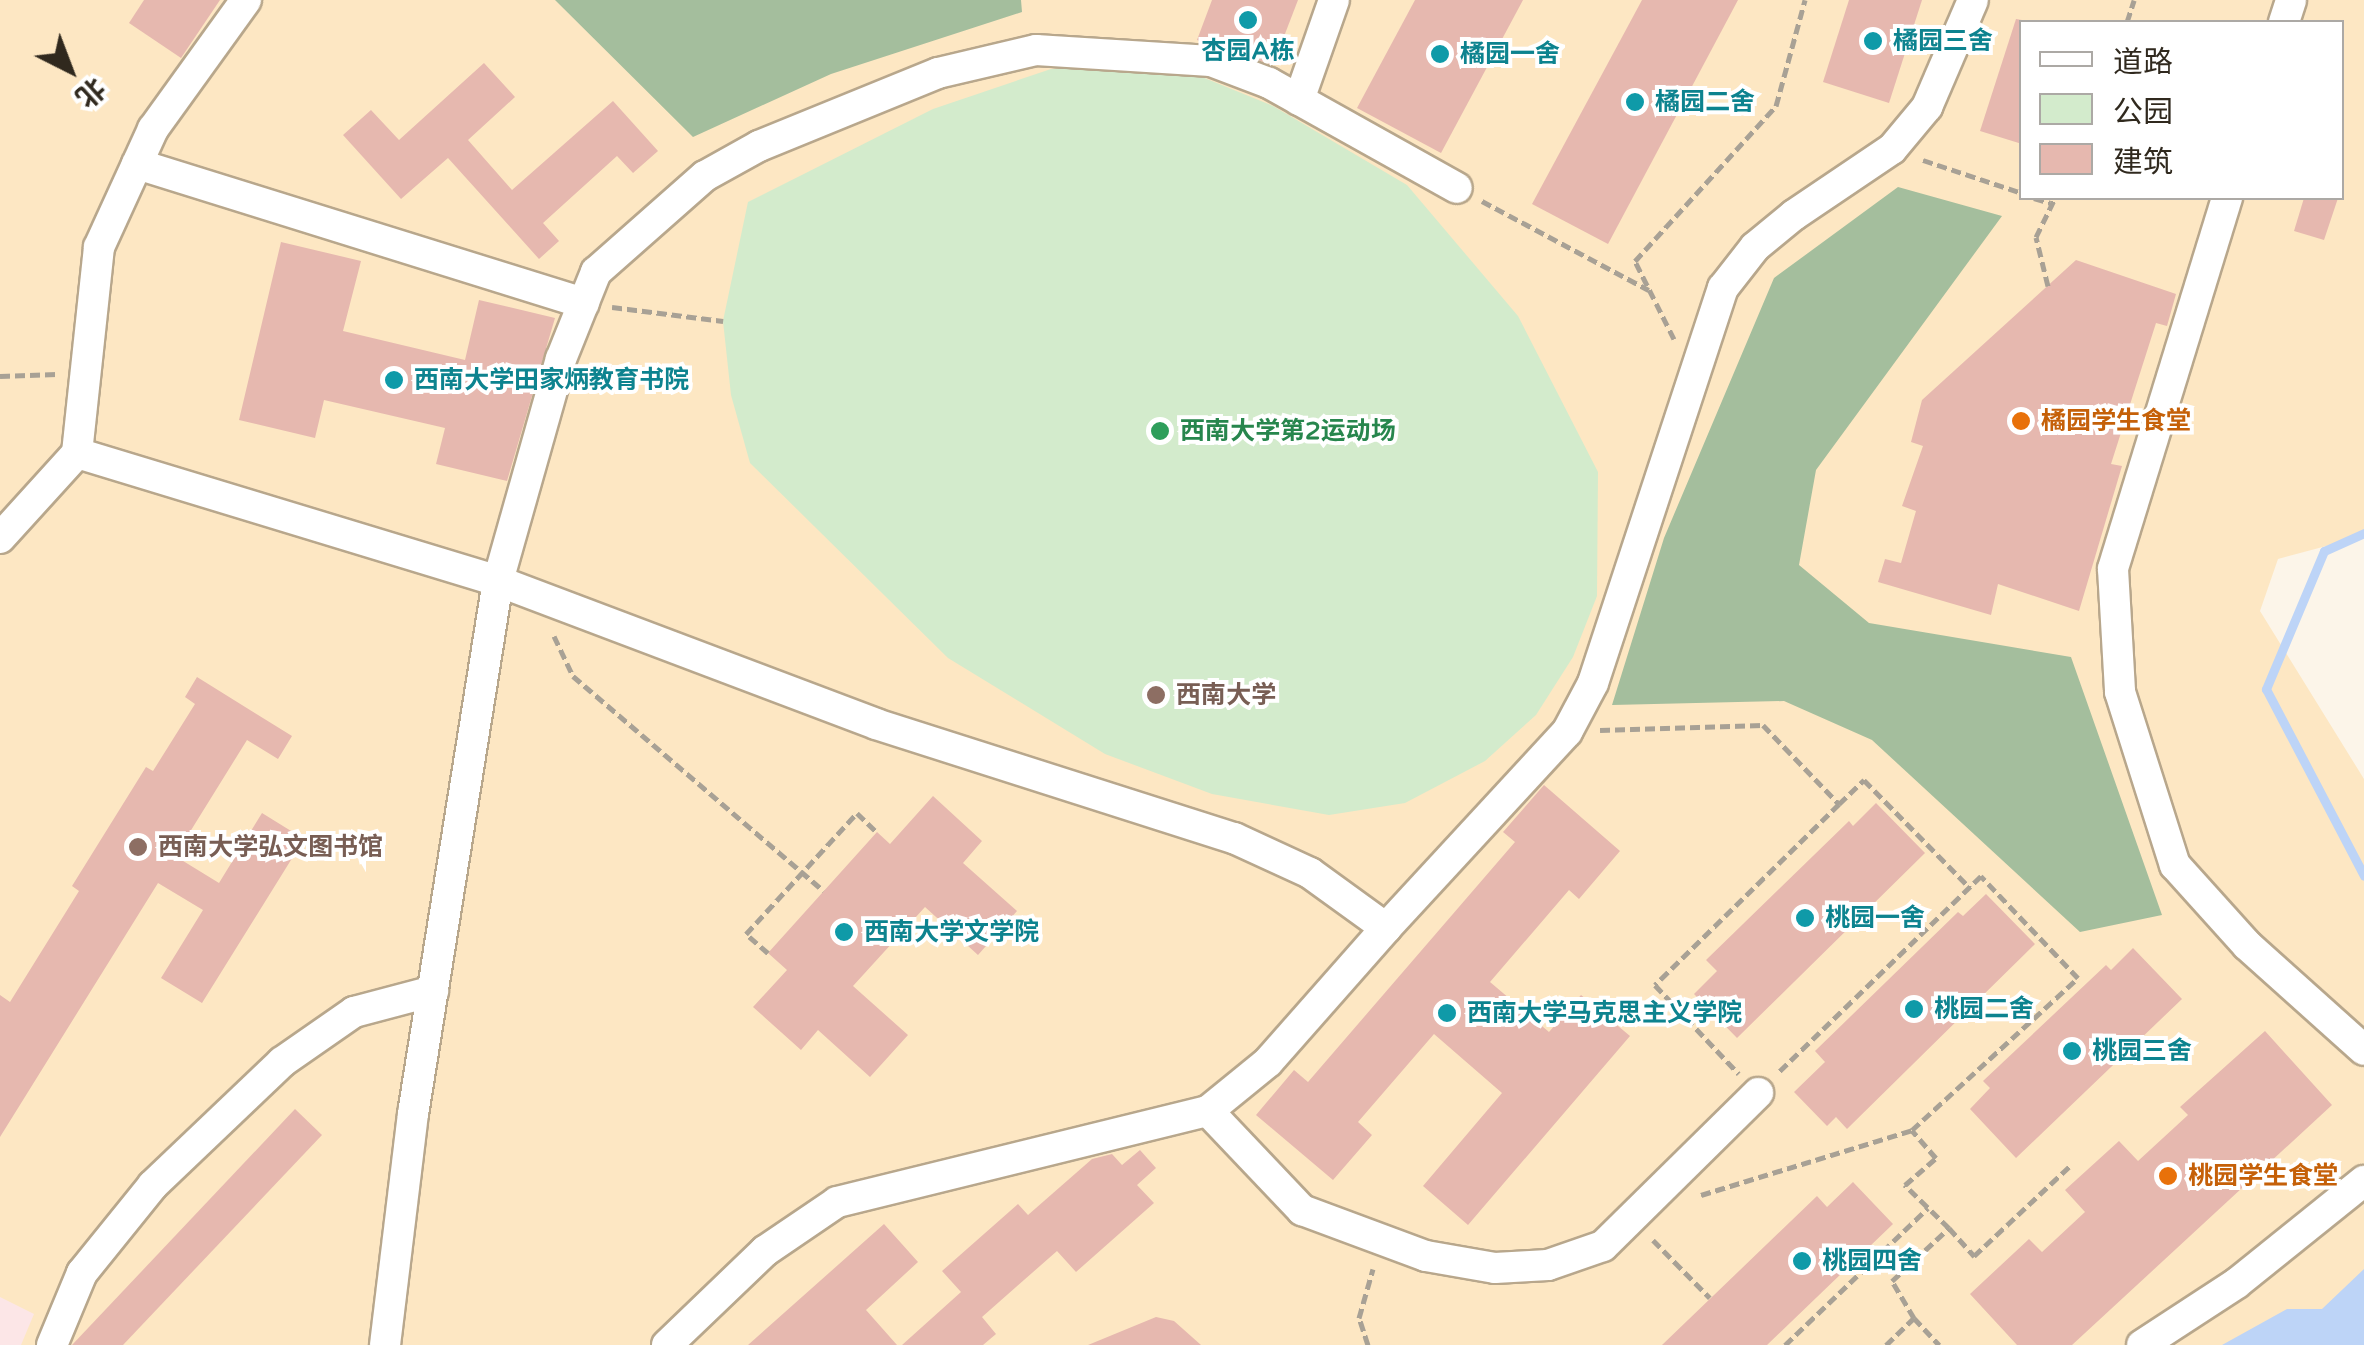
<!DOCTYPE html>
<meta charset="utf-8">
<style>
body{margin:0}
#map{position:relative;width:2364px;height:1345px;overflow:hidden;background:#fcf5e9;font-family:"Varela Round","Noto Sans SC",sans-serif}
div>[style]{position:absolute}
[style*='--x']{left:calc(var(--x)*1px);top:calc(var(--y)*1px);width:calc(var(--w)*1px);rotate:calc(var(--a)*1deg)}
.built>*{inset:0;background:#fde7c3}
.medical>*{inset:0;background:#fce6e7}
.green>*{inset:0;background:#d3ebcc}
.forest>*{inset:0;background:#a4be9d}
.water>*{inset:0;background:#bdd4f7}
.stream>*{height:9px;margin:-4.5px;padding:0 4.5px;transform-origin:4.5px;border-radius:4.5px;background:#bdd4f7}
.building>*{inset:0;background:#e6b8af}
.path>*{height:5px;margin-top:-2.5px;transform-origin:0;background:repeating-linear-gradient(90deg,#a8a195 0 10px,transparent 0 15px)}
.roads{filter:drop-shadow(2px 0 #b8a78c) drop-shadow(-2px 0 #b8a78c) drop-shadow(0 2px #b8a78c) drop-shadow(0 -2px #b8a78c)}
.minor>*{height:30px;margin:-15px;padding:0 15px;transform-origin:15px;border-radius:15px;background:#fff}
.dots>*{width:28px;height:28px;translate:-50% -50%;box-sizing:border-box;border:5px solid #fff;border-radius:50%}
span{translate:-50% -50%;white-space:nowrap;text-align:center;line-height:1.15;-webkit-text-stroke:8px #fff;paint-order:stroke}
.culture-label{font-size:25px;color:#0d838f;font-weight:700}
.left{translate:0 -50%;text-align:left}
.food-label{font-size:25px;color:#c56008;font-weight:700}
.leisure-label{font-size:25px;color:#27864d;font-weight:700}
.education-label{font-size:25px;color:#785e54;font-weight:700}
.legend{position:absolute;left:2019px;top:20px;width:325px;height:180px;box-sizing:border-box;background:#fff;border:2px solid #aca9a5;margin:0;padding:12px 18px;list-style:none;font-size:30px;color:#30291e}
.legend li{display:flex;align-items:center;gap:20px;height:50px}
.legend b{width:50px;border:2px solid #aca9a5}
.north{position:absolute;left:20px;top:20px;width:100px;height:100px;-webkit-text-stroke:8px #fff;paint-order:stroke;rotate:138deg;font-size:28px;font-weight:700;line-height:40px;text-align:center;color:#30291e}
.north::after{content:'';display:block;margin:auto;width:35px;height:45px;background:#30291e;clip-path:polygon(50% 0,100% 100%,50% 72%,0 100%)}
</style>
<div id="map">
<div class="built">
<div style="clip-path:polygon(evenodd,0 0,2364px 0,2364px 536px,2278px 559px,2260px 611px,2364px 779px,2364px 1345px,0 1345px,0 0,2022px 22px,2342px 22px,2342px 198px,2022px 198px,2022px 22px)"></div>
</div>
<div class="medical">
<div style="clip-path:polygon(0 1297px,34px 1314px,21px 1345px,0 1345px)"></div>
</div>
<div class="green">
<div style="clip-path:polygon(1117px 66px,1202px 77px,1273px 106px,1407px 185px,1518px 316px,1598px 472px,1597px 596px,1573px 657px,1536px 715px,1485px 761px,1405px 803px,1329px 815px,1212px 794px,1105px 754px,948px 658px,750px 463px,731px 395px,723px 321px,748px 202px,933px 109px,1051px 69px)"></div>
</div>
<div class="forest">
<div style="clip-path:polygon(555px 0,1021px 0,1022px 12px,831px 74px,693px 137px)"></div>
<div style="clip-path:polygon(1898px 187px,2002px 216px,1816px 470px,1799px 565px,1869px 623px,2071px 657px,2162px 915px,2080px 932px,1872px 740px,1784px 701px,1612px 705px,1664px 538px,1774px 278px)"></div>
</div>
<div class="water">
<div style="clip-path:polygon(2364px 1269px,2364px 1345px,2222px 1345px,2287px 1309px,2322px 1309px)"></div>
</div>
<div class="stream">
<div style="--x:2364;--y:533;--w:44;--a:155.8"></div>
<div style="--x:2324;--y:551;--w:150;--a:112.8"></div>
<div style="--x:2266;--y:689;--w:211;--a:62.3"></div>
</div>
<div class="building">
<div style="clip-path:polygon(144px 0,220px 0,181px 58px,129px 23px)"></div>
<div style="clip-path:polygon(1212px 0,1298px 0,1273px 65px,1197px 40px)"></div>
<div style="clip-path:polygon(1415px 0,1523px 0,1441px 153px,1357px 108px)"></div>
<div style="clip-path:polygon(1642px 0,1738px 0,1608px 244px,1532px 204px)"></div>
<div style="clip-path:polygon(1849px 0,1922px 0,1889px 103px,1823px 82px)"></div>
<div style="clip-path:polygon(2016px 19px,2022px 20px,2022px 144px,1980px 131px)"></div>
<div style="clip-path:polygon(484px 63px,515px 97px,468px 140px,512px 190px,613px 101px,658px 151px,633px 173px,617px 156px,543px 223px,559px 241px,539px 259px,448px 158px,401px 199px,343px 135px,371px 110px,399px 140px)"></div>
<div style="clip-path:polygon(2304px 198px,2338px 198px,2324px 240px,2294px 231px)"></div>
<div style="clip-path:polygon(281px 242px,361px 261px,343px 331px,465px 360px,479px 300px,555px 318px,507px 481px,436px 464px,445px 428px,324px 400px,315px 438px,239px 420px)"></div>
<div style="clip-path:polygon(2076px 260px,2176px 294px,2167px 326px,2156px 323px,2111px 464px,2122px 466px,2079px 611px,1998px 584px,1991px 615px,1878px 582px,1885px 559px,1901px 563px,1916px 511px,1902px 506px,1923px 446px,1911px 442px,1922px 400px)"></div>
<div style="clip-path:polygon(197px 677px,292px 736px,278px 759px,247px 740px,175px 856px,219px 883px,262px 813px,304px 839px,202px 1003px,161px 978px,203px 910px,158px 883px,0 1137px,0 995px,10px 1002px,79px 891px,72px 886px,146px 767px,153px 771px,195px 704px,185px 697px)"></div>
<div style="clip-path:polygon(1544px 785px,1620px 851px,1579px 899px,1569px 890px,1490px 982px,1549px 1032px,1581px 995px,1630px 1036px,1468px 1225px,1423px 1186px,1502px 1093px,1434px 1034px,1358px 1122px,1372px 1135px,1333px 1180px,1256px 1115px,1294px 1070px,1308px 1082px,1515px 842px,1503px 832px)"></div>
<div style="clip-path:polygon(933px 796px,982px 841px,963px 863px,1017px 911px,978px 955px,925px 907px,853px 986px,908px 1035px,870px 1077px,818px 1030px,801px 1050px,753px 1007px,787px 970px,768px 953px,877px 832px,890px 844px)"></div>
<div style="clip-path:polygon(1876px 803px,1925px 853px,1737px 1038px,1694px 994px,1717px 971px,1706px 960px,1849px 821px,1853px 826px)"></div>
<div style="clip-path:polygon(1986px 894px,2035px 944px,1847px 1129px,1836px 1117px,1827px 1126px,1794px 1092px,1825px 1062px,1815px 1051px,1958px 912px,1963px 916px)"></div>
<div style="clip-path:polygon(2133px 948px,2182px 999px,2016px 1158px,1970px 1109px,1990px 1088px,1983px 1081px,2106px 965px,2111px 970px)"></div>
<div style="clip-path:polygon(2265px 1031px,2332px 1105px,2072px 1345px,2017px 1345px,1970px 1294px,2029px 1239px,2042px 1252px,2085px 1212px,2065px 1190px,2119px 1141px,2138px 1161px,2188px 1115px,2180px 1107px)"></div>
<div style="clip-path:polygon(295px 1109px,322px 1135px,123px 1345px,72px 1345px)"></div>
<div style="clip-path:polygon(1140px 1150px,1156px 1168px,1137px 1185px,1154px 1203px,1076px 1272px,1057px 1251px,982px 1317px,996px 1334px,983px 1345px,902px 1345px,961px 1292px,942px 1271px,1018px 1204px,1028px 1215px,1092px 1159px,1112px 1154px,1122px 1165px)"></div>
<div style="clip-path:polygon(1853px 1182px,1893px 1224px,1767px 1345px,1662px 1345px,1817px 1196px,1827px 1207px)"></div>
<div style="clip-path:polygon(884px 1224px,918px 1262px,866px 1310px,897px 1345px,748px 1345px)"></div>
<div style="clip-path:polygon(1156px 1317px,1174px 1321px,1201px 1345px,1088px 1345px)"></div>
</div>
<div class="path">
<div style="--x:2127;--y:22;--w:23;--a:-72"></div>
<div style="--x:1923;--y:160;--w:104;--a:18.4"></div>
<div style="--x:2034;--y:198;--w:17;--a:17"></div>
<div style="--x:1482;--y:201;--w:189;--a:28.1"></div>
<div style="--x:2048;--y:286;--w:50;--a:-103.8"></div>
<div style="--x:2036;--y:237;--w:43;--a:-64"></div>
<div style="--x:612;--y:307;--w:112;--a:7.2"></div>
<div style="--x:1674;--y:339;--w:87;--a:-116.6"></div>
<div style="--x:1635;--y:261;--w:210;--a:-47.7"></div>
<div style="--x:1776;--y:106;--w:110;--a:-74.7"></div>
<div style="--x:0;--y:376;--w:57;--a:-2"></div>
<div style="--x:554;--y:636;--w:44;--a:64.6"></div>
<div style="--x:573;--y:676;--w:330;--a:40.6"></div>
<div style="--x:1600;--y:730;--w:163;--a:-1.8"></div>
<div style="--x:1763;--y:725;--w:110;--a:46.1"></div>
<div style="--x:1839;--y:804;--w:258;--a:135.5"></div>
<div style="--x:1655;--y:985;--w:122;--a:46.7"></div>
<div style="--x:1839;--y:804;--w:35;--a:-44"></div>
<div style="--x:1864;--y:780;--w:151;--a:45.5"></div>
<div style="--x:768;--y:953;--w:29;--a:-139"></div>
<div style="--x:746;--y:934;--w:164;--a:-47.5"></div>
<div style="--x:857;--y:813;--w:28;--a:44"></div>
<div style="--x:1701;--y:1195;--w:221;--a:-17.1"></div>
<div style="--x:1912;--y:1130;--w:225;--a:-42.5"></div>
<div style="--x:2078;--y:978;--w:141;--a:-133.6"></div>
<div style="--x:1981;--y:876;--w:281;--a:135.9"></div>
<div style="--x:1949;--y:1228;--w:38;--a:48"></div>
<div style="--x:1974;--y:1256;--w:133;--a:-43.2"></div>
<div style="--x:1653;--y:1240;--w:81;--a:45.5"></div>
<div style="--x:1914;--y:1318;--w:37;--a:47"></div>
<div style="--x:1368;--y:1345;--w:28;--a:-108"></div>
<div style="--x:1359;--y:1318;--w:51;--a:-74.1"></div>
<div style="--x:1785;--y:1345;--w:198;--a:-43.8"></div>
<div style="--x:1886;--y:1345;--w:39;--a:-44"></div>
<div style="--x:1914;--y:1318;--w:43;--a:-120.7"></div>
<div style="--x:1892;--y:1281;--w:78;--a:-42.9"></div>
<div style="--x:1949;--y:1228;--w:62;--a:-135.7"></div>
<div style="--x:1905;--y:1185;--w:41;--a:-41.1"></div>
<div style="--x:1936;--y:1158;--w:37;--a:-131"></div>
</div>
<div class="roads">
<div class="minor">
<div style="--x:2284;--y:22;--w:23;--a:-72"></div>
<div style="--x:1299;--y:100;--w:106;--a:-70.7"></div>
<div style="--x:137;--y:164;--w:468;--a:17.3"></div>
<div style="--x:2227;--y:198;--w:388;--a:107.1"></div>
<div style="--x:2113;--y:569;--w:123;--a:86.7"></div>
<div style="--x:2120;--y:692;--w:182;--a:72.4"></div>
<div style="--x:2175;--y:865;--w:108;--a:48"></div>
<div style="--x:2247;--y:945;--w:157;--a:41.9"></div>
<div style="--x:77;--y:453;--w:440;--a:16.9"></div>
<div style="--x:498;--y:581;--w:404;--a:20.7"></div>
<div style="--x:876;--y:724;--w:376;--a:17.7"></div>
<div style="--x:1234;--y:838;--w:84;--a:24.7"></div>
<div style="--x:1310;--y:873;--w:94;--a:35.9"></div>
<div style="--x:1386;--y:928;--w:267;--a:-47.3"></div>
<div style="--x:1567;--y:732;--w:55;--a:-62"></div>
<div style="--x:1593;--y:683;--w:416;--a:-71.8"></div>
<div style="--x:1723;--y:288;--w:52;--a:-52"></div>
<div style="--x:1755;--y:247;--w:50;--a:-39.4"></div>
<div style="--x:1794;--y:215;--w:118;--a:-34"></div>
<div style="--x:1892;--y:149;--w:55;--a:-50.2"></div>
<div style="--x:1927;--y:107;--w:116;--a:-66.7"></div>
<div style="--x:0;--y:538;--w:115;--a:-47.8"></div>
<div style="--x:77;--y:453;--w:207;--a:-83.9"></div>
<div style="--x:99;--y:247;--w:130;--a:-65.4"></div>
<div style="--x:153;--y:129;--w:159;--a:-54.2"></div>
<div style="--x:1208;--y:1111;--w:137;--a:46.5"></div>
<div style="--x:1302;--y:1210;--w:132;--a:20.4"></div>
<div style="--x:1426;--y:1256;--w:70;--a:9.9"></div>
<div style="--x:1495;--y:1268;--w:53;--a:-3.2"></div>
<div style="--x:1548;--y:1265;--w:58;--a:-19.1"></div>
<div style="--x:1603;--y:1246;--w:218;--a:-44.6"></div>
<div style="--x:52;--y:1345;--w:78;--a:-67.4"></div>
<div style="--x:82;--y:1273;--w:113;--a:-51.1"></div>
<div style="--x:153;--y:1185;--w:178;--a:-43.6"></div>
<div style="--x:282;--y:1062;--w:88;--a:-34.8"></div>
<div style="--x:354;--y:1012;--w:82;--a:-14.9"></div>
<div style="--x:385;--y:1345;--w:233;--a:-83.1"></div>
<div style="--x:413;--y:1114;--w:540;--a:-80.94"></div>
<div style="--x:498;--y:581;--w:231;--a:-74.2"></div>
<div style="--x:561;--y:359;--w:94;--a:-68.1"></div>
<div style="--x:596;--y:272;--w:145;--a:-41.4"></div>
<div style="--x:705;--y:176;--w:62;--a:-29.1"></div>
<div style="--x:759;--y:146;--w:193;--a:-22.2"></div>
<div style="--x:938;--y:73;--w:101;--a:-13.2"></div>
<div style="--x:1036;--y:50;--w:175;--a:3.6"></div>
<div style="--x:1211;--y:61;--w:62;--a:20.8"></div>
<div style="--x:1269;--y:83;--w:215;--a:29.2"></div>
<div style="--x:667;--y:1345;--w:136;--a:-43.8"></div>
<div style="--x:765;--y:1251;--w:87;--a:-34.2"></div>
<div style="--x:837;--y:1202;--w:382;--a:-13.8"></div>
<div style="--x:1208;--y:1111;--w:77;--a:-39.2"></div>
<div style="--x:1268;--y:1062;--w:179;--a:-48.6"></div>
<div style="--x:2142;--y:1345;--w:113;--a:-33.1"></div>
<div style="--x:2237;--y:1283;--w:163;--a:-38.8"></div>
</div>
</div>
<div class="dots">
<div style="left:1248px;top:20px;background:#0f9aa8"></div>
<div style="left:1873px;top:41px;background:#0f9aa8"></div>
<div style="left:1440px;top:54px;background:#0f9aa8"></div>
<div style="left:1635px;top:102px;background:#0f9aa8"></div>
<div style="left:394px;top:380px;background:#0f9aa8"></div>
<div style="left:2021px;top:421px;background:#e8710a"></div>
<div style="left:1160px;top:431px;background:#2e9e5b"></div>
<div style="left:1156px;top:695px;background:#8d6e63"></div>
<div style="left:138px;top:847px;background:#8d6e63"></div>
<div style="left:1805px;top:918px;background:#0f9aa8"></div>
<div style="left:844px;top:932px;background:#0f9aa8"></div>
<div style="left:1914px;top:1009px;background:#0f9aa8"></div>
<div style="left:1447px;top:1013px;background:#0f9aa8"></div>
<div style="left:2072px;top:1051px;background:#0f9aa8"></div>
<div style="left:2168px;top:1176px;background:#e8710a"></div>
<div style="left:1802px;top:1261px;background:#0f9aa8"></div>
</div>
<div class="culture-label">
<span class="left" style="left:1893px;top:41px">橘园三舍</span>
<span style="left:1248px;top:51px">杏园A栋</span>
<span class="left" style="left:1460px;top:54px">橘园一舍</span>
<span class="left" style="left:1655px;top:102px">橘园二舍</span>
<span class="left" style="left:414px;top:380px">西南大学田家炳教育书院</span>
<span class="left" style="left:1825px;top:918px">桃园一舍</span>
<span class="left" style="left:864px;top:932px">西南大学文学院</span>
<span class="left" style="left:1934px;top:1009px">桃园二舍</span>
<span class="left" style="left:1467px;top:1013px">西南大学马克思主义学院</span>
<span class="left" style="left:2092px;top:1051px">桃园三舍</span>
<span class="left" style="left:1822px;top:1261px">桃园四舍</span>
</div>
<div class="food-label">
<span class="left" style="left:2041px;top:421px">橘园学生食堂</span>
<span class="left" style="left:2188px;top:1176px">桃园学生食堂</span>
</div>
<div class="leisure-label">
<span class="left" style="left:1180px;top:431px">西南大学第2运动场</span>
</div>
<div class="education-label">
<span class="left" style="left:1176px;top:695px">西南大学</span>
<span class="left" style="left:158px;top:847px">西南大学弘文图书馆</span>
</div>
<ul class="legend">
<li><b style="height:12px;background:#fff"></b>道路</li>
<li><b style="height:28px;background:#d3ebcc"></b>公园</li>
<li><b style="height:28px;background:#e6b8af"></b>建筑</li>
</ul>
<div class="north">北</div>
</div>
